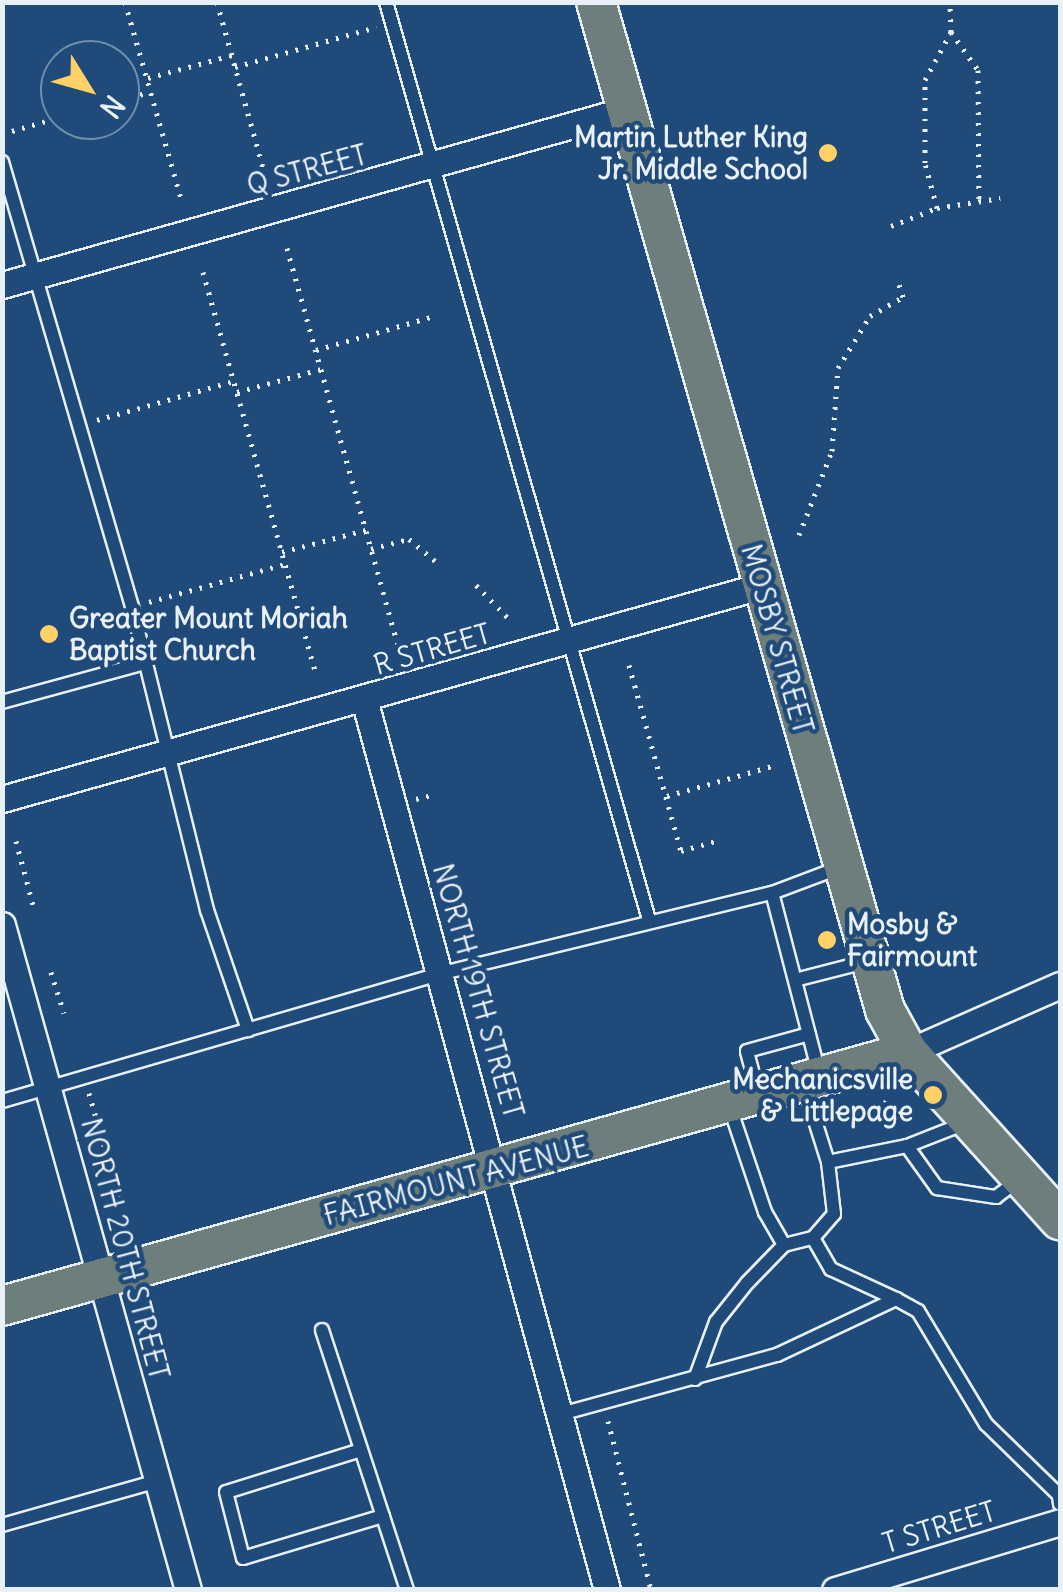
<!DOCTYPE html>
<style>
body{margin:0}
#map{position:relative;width:1063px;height:1592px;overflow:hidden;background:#1f4a7a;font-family:Delius,sans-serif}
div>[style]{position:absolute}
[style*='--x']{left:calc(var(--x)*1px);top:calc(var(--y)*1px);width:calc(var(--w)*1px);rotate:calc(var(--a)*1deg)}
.path>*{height:5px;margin-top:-2.5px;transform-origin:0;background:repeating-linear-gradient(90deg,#e8f1f8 0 2.5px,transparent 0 10.5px)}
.roads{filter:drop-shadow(2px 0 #e8f1f8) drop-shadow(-2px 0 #e8f1f8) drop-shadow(0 2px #e8f1f8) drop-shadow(0 -2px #e8f1f8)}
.lane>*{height:12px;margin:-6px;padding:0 6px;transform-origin:6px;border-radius:6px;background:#1f4a7a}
.street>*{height:25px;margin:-12.5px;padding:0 12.5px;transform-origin:12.5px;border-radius:12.5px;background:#1f4a7a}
.primary>*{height:38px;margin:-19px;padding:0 19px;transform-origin:19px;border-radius:19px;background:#6d7e7c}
.dots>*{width:28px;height:28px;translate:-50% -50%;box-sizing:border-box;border:5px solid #1f4a7a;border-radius:50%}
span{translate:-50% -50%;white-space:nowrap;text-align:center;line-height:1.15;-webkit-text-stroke:9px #1f4a7a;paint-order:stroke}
.poi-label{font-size:28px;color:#e8f1f8;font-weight:700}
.right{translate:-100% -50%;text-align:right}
.left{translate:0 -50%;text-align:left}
.street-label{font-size:28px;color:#e8f1f8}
.frame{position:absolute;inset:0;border:5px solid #e8f1f8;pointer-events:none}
.north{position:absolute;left:40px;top:40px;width:100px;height:100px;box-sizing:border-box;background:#1f4a7a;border:2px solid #6f8dac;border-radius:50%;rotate:127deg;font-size:28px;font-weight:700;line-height:40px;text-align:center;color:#e8f1f8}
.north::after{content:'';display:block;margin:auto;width:35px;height:45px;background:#ffd166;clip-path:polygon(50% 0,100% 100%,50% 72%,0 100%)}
</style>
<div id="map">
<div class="path">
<div style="--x:125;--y:2;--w:205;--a:74.1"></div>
<div style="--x:217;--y:2;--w:180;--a:74.5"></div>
<div style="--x:951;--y:32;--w:47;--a:54.6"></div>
<div style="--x:978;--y:70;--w:131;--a:89.6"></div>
<div style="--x:235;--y:67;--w:147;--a:-15.8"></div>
<div style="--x:148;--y:78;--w:87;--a:-15.3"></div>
<div style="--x:120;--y:100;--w:31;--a:-15"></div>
<div style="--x:2;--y:134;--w:60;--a:-16.3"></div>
<div style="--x:937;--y:208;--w:47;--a:-104.9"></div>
<div style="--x:925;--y:163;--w:83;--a:-90"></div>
<div style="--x:925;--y:80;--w:55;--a:-61.6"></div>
<div style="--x:951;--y:32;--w:30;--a:-92"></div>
<div style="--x:891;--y:226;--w:49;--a:-21.4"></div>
<div style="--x:937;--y:208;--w:64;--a:-9"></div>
<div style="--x:287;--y:248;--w:417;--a:74.4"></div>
<div style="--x:203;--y:272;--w:418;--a:74.3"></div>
<div style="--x:316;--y:350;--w:120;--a:-16"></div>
<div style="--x:237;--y:392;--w:87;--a:-15.3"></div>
<div style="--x:97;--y:420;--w:142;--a:-15.9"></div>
<div style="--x:799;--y:535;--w:90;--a:-68.6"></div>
<div style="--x:832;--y:451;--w:83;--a:-85.9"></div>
<div style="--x:838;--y:368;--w:61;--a:-58.4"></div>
<div style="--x:870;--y:316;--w:38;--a:-30"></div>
<div style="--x:903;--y:297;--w:16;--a:-108"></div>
<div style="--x:371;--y:549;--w:39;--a:-15"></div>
<div style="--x:409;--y:539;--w:34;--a:40"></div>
<div style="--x:282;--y:552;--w:87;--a:-14.7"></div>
<div style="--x:476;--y:585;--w:49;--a:45.8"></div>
<div style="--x:149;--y:602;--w:141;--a:-15.6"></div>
<div style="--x:629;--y:665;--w:193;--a:74.4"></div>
<div style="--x:681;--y:851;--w:35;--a:-16"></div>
<div style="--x:667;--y:796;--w:109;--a:-15.9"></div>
<div style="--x:416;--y:799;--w:16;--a:-14"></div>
<div style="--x:16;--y:841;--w:66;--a:75.1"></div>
<div style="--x:448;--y:921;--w:17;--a:-17"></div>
<div style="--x:51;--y:972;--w:43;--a:72.4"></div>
<div style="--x:89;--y:1093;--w:152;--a:74"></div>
<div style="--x:836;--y:1119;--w:45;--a:-9"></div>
<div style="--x:880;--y:1112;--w:13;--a:-61"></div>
<div style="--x:608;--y:1421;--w:174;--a:75.7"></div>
</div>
<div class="roads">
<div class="lane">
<div style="--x:386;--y:2;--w:955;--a:74.01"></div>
<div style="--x:2;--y:162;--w:464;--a:73.7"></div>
<div style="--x:132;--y:607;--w:312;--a:76.1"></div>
<div style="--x:207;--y:910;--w:127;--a:71.1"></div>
<div style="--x:2;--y:702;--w:148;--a:-15.3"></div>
<div style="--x:795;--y:980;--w:72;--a:-14.4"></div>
<div style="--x:819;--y:1073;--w:186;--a:-104.6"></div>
<div style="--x:772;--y:893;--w:74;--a:-20.6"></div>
<div style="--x:757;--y:1089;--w:39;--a:-105"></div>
<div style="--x:747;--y:1051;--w:64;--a:-15.3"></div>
<div style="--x:2;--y:1101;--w:459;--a:-16.2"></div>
<div style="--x:443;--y:973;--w:339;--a:-13.7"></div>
<div style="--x:730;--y:1108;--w:110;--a:71.4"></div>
<div style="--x:765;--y:1212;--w:38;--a:60"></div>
<div style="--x:907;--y:1146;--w:52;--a:54.5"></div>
<div style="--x:937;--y:1188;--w:60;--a:8.7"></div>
<div style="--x:996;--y:1197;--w:30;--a:-37"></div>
<div style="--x:828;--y:1162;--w:81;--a:-11.4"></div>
<div style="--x:907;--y:1146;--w:66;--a:-21.5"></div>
<div style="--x:813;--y:1238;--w:36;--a:60"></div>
<div style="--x:831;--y:1269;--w:72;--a:24.8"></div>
<div style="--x:322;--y:1330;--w:274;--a:71.9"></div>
<div style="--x:695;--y:1379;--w:61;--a:-69.8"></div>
<div style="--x:716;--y:1322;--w:50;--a:-51.5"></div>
<div style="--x:747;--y:1283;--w:53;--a:-45.8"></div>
<div style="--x:784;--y:1245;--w:30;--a:-14"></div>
<div style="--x:813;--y:1238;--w:32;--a:-49"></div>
<div style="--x:834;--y:1214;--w:52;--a:-96.6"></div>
<div style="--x:828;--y:1162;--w:80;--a:-107.5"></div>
<div style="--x:561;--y:1414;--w:224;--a:-15.3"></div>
<div style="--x:777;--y:1355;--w:132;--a:-25.2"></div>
<div style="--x:896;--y:1299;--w:25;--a:29"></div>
<div style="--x:918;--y:1311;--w:132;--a:59"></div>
<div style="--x:986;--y:1424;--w:102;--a:44.2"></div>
<div style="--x:1059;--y:1495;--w:9;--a:84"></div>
<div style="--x:361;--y:1450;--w:141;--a:162.7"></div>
<div style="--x:226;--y:1492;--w:68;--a:75.6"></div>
<div style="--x:243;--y:1558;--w:146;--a:-16.7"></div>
<div style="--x:2;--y:1525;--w:162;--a:-15.8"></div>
</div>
<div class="street">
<div style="--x:2;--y:285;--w:648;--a:-15.67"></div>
<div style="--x:364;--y:699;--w:924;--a:74.74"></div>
<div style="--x:2;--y:799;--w:788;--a:-15.68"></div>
<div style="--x:2;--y:925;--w:691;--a:74.37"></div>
<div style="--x:908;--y:1052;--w:166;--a:-23.8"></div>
<div style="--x:835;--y:1590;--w:235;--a:-16.8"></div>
</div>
<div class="primary">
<div style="--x:596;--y:2;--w:1049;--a:74"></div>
<div style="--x:885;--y:1010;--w:48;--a:61.3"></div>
<div style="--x:908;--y:1052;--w:227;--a:47.9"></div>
<div style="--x:2;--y:1306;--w:941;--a:-15.66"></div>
</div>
</div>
<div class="dots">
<div style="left:828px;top:153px;background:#ffd166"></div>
<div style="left:49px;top:634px;background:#ffd166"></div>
<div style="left:827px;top:940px;background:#ffd166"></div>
<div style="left:933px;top:1095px;background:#ffd166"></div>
</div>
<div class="poi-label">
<span class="right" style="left:808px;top:153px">Martin Luther King<br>Jr. Middle School</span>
<span class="left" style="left:69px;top:634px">Greater Mount Moriah<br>Baptist Church</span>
<span class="left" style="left:847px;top:940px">Mosby &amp;<br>Fairmount</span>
<span class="right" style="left:913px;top:1095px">Mechanicsville<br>&amp; Littlepage</span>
</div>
<div class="street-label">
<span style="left:307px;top:170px;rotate:-15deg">Q STREET</span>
<span style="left:777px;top:639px;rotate:74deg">MOSBY STREET</span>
<span style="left:432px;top:649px;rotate:-16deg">R STREET</span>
<span style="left:478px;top:991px;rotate:74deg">NORTH 19TH STREET</span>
<span style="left:456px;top:1181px;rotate:-15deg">FAIRMOUNT AVENUE</span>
<span style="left:125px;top:1249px;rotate:75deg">NORTH 20TH STREET</span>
<span style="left:939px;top:1527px;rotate:-17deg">T STREET</span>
</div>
<div class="frame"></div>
<div class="north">N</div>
</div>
